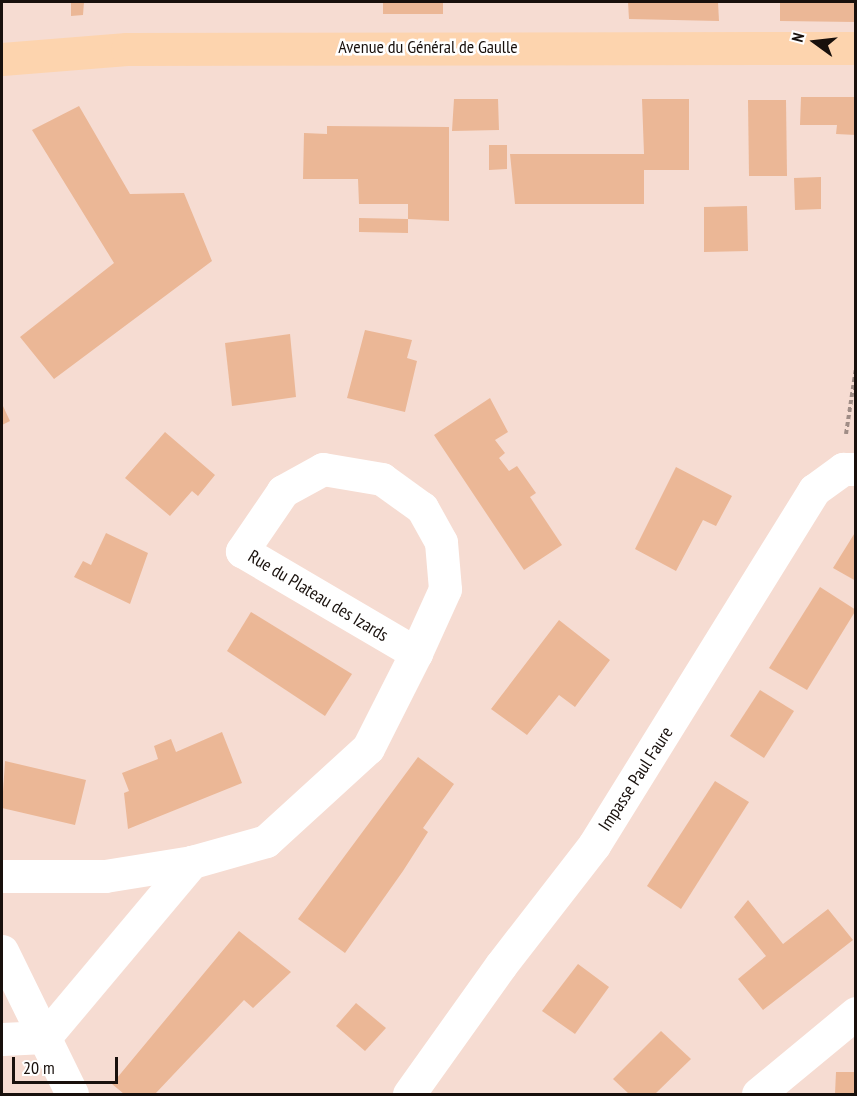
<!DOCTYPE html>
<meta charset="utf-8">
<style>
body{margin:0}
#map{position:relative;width:857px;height:1096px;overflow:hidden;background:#f6dcd2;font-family:"PT Sans Narrow",sans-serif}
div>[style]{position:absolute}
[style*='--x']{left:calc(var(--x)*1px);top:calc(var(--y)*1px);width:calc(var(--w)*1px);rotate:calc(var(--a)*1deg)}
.building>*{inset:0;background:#ebb796}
.path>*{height:4px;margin-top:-2px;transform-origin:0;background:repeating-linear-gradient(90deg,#a08d86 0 4.5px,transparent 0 7.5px)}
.minor>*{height:33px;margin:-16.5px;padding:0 16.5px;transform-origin:16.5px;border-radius:16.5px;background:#fff}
.major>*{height:33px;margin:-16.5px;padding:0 16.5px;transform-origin:16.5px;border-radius:16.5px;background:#fdd4ae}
span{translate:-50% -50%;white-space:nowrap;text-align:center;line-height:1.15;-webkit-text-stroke:5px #fff;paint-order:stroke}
.street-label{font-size:18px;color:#18100c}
.frame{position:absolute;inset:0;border:3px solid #18100c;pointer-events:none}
.north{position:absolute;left:785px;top:12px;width:60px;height:60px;-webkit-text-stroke:4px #fff;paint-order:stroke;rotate:285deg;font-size:16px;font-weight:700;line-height:24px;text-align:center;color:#18100c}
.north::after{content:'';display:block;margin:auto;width:21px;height:27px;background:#18100c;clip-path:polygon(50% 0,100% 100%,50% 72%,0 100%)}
.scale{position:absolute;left:12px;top:1057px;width:106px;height:27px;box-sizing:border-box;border:3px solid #18100c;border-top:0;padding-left:8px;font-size:18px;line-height:21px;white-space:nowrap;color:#18100c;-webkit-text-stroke:4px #fff;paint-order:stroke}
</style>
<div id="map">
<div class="building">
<div style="clip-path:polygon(71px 2px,84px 2px,83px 15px,71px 16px)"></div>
<div style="clip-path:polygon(383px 2px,443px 2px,443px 14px,383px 14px)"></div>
<div style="clip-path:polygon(628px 2px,718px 2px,719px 21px,629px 19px)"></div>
<div style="clip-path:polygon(780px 2px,856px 2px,856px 22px,780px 21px)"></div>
<div style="clip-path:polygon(801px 97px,856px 97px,856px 135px,836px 134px,837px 125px,800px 125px)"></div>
<div style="clip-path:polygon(454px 99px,498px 99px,499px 130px,452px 131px)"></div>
<div style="clip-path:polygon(642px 99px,689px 99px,689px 170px,644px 170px,644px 204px,515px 204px,510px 154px,644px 154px)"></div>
<div style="clip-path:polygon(748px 100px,786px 100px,787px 176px,749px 176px)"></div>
<div style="clip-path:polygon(79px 106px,130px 194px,184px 193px,212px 261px,54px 379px,20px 337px,114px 263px,32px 130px)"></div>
<div style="clip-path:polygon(327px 126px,449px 127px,449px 221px,408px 219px,408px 233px,359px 232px,359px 218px,408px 219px,408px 204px,359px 204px,358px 179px,303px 179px,304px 133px,327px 134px)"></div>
<div style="clip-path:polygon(489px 145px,507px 145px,507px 169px,489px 170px)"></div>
<div style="clip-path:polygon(821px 177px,821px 209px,795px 210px,794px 178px)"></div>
<div style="clip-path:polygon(747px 206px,748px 251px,704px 252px,704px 207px)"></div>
<div style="clip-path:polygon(365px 330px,412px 340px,407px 358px,417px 361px,405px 412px,347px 398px)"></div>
<div style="clip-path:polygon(290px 334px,296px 397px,232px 406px,225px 343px)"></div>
<div style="clip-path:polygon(490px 398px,508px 432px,495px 440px,505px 453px,499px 458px,509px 471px,517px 466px,536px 493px,530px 497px,562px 545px,524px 570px,434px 435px)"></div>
<div style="clip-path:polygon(2px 404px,10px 421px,2px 425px)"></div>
<div style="clip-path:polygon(165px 432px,215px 475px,198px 496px,192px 491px,170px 516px,125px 478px)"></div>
<div style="clip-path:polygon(676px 467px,732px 496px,716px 526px,703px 520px,676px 571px,635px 549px)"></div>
<div style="clip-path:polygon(856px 531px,856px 581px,833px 568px)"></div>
<div style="clip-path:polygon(106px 533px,148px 553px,130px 604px,74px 577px,83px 561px,91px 565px)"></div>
<div style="clip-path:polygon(820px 587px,856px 610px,807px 690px,769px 668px)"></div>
<div style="clip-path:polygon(251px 612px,352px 674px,325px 716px,227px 651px)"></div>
<div style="clip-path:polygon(559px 620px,610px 660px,575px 707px,559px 695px,527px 735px,491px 709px)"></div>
<div style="clip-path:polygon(760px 690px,794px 711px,764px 758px,730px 736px)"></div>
<div style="clip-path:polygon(222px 732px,242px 783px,128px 829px,124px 793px,129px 791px,122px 773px,158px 759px,154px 746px,171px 739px,176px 752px)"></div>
<div style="clip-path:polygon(418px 757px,454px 784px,423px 828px,428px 832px,403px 871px,345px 953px,298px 919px)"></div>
<div style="clip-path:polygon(5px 761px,86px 780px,75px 825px,2px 808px)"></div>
<div style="clip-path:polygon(715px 781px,749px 802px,681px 909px,647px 886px)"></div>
<div style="clip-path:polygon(748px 900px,783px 944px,828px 909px,853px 940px,763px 1010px,738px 979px,766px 956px,734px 917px)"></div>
<div style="clip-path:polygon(239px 931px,291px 972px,253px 1008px,244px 1000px,155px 1094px,124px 1094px,112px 1084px)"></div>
<div style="clip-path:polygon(578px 964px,609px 987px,575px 1034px,542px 1011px)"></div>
<div style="clip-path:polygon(356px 1003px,386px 1028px,365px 1051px,336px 1026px)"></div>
<div style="clip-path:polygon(661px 1031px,691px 1059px,655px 1094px,629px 1094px,613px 1079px)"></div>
<div style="clip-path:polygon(836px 1072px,856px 1072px,856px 1094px,835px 1094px)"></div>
</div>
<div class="path">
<div style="--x:846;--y:434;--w:67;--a:-81.4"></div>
</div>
<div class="minor">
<div style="--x:2;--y:876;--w:103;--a:0"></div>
<div style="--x:105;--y:876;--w:88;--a:-9.1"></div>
<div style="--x:192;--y:862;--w:77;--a:-15.8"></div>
<div style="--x:266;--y:841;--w:138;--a:-42.4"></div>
<div style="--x:368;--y:748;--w:106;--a:-63.2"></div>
<div style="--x:416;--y:653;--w:70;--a:-65.6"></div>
<div style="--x:445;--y:589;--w:47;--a:-94.9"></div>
<div style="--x:441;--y:542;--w:39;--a:-119"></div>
<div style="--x:422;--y:508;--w:49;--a:-144.1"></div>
<div style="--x:382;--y:479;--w:60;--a:-170.4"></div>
<div style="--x:323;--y:469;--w:46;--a:151.2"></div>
<div style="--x:283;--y:491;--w:73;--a:124.3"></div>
<div style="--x:242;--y:551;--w:202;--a:30.4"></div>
<div style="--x:2;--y:951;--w:159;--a:63.9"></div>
<div style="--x:2;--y:1039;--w:43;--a:-2.7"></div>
<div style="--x:45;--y:1037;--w:229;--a:-50"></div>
<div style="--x:409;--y:1094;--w:158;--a:-54.5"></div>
<div style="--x:501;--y:965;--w:152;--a:-52.2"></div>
<div style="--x:594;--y:845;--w:418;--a:-58.2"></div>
<div style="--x:814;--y:490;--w:36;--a:-36"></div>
<div style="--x:843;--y:469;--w:13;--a:0"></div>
<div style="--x:758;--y:1094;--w:127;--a:-39.6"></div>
</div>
<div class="major">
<div style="--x:2;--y:59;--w:125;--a:-4.6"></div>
<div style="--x:127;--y:49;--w:729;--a:-0.08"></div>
</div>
<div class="street-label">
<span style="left:428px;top:47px">Avenue du Général de Gaulle</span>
<span style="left:318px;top:596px;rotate:31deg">Rue du Plateau des Izards</span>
<span style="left:636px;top:779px;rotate:-57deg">Impasse Paul Faure</span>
</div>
<div class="frame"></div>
<div class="north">N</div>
<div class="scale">20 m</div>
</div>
